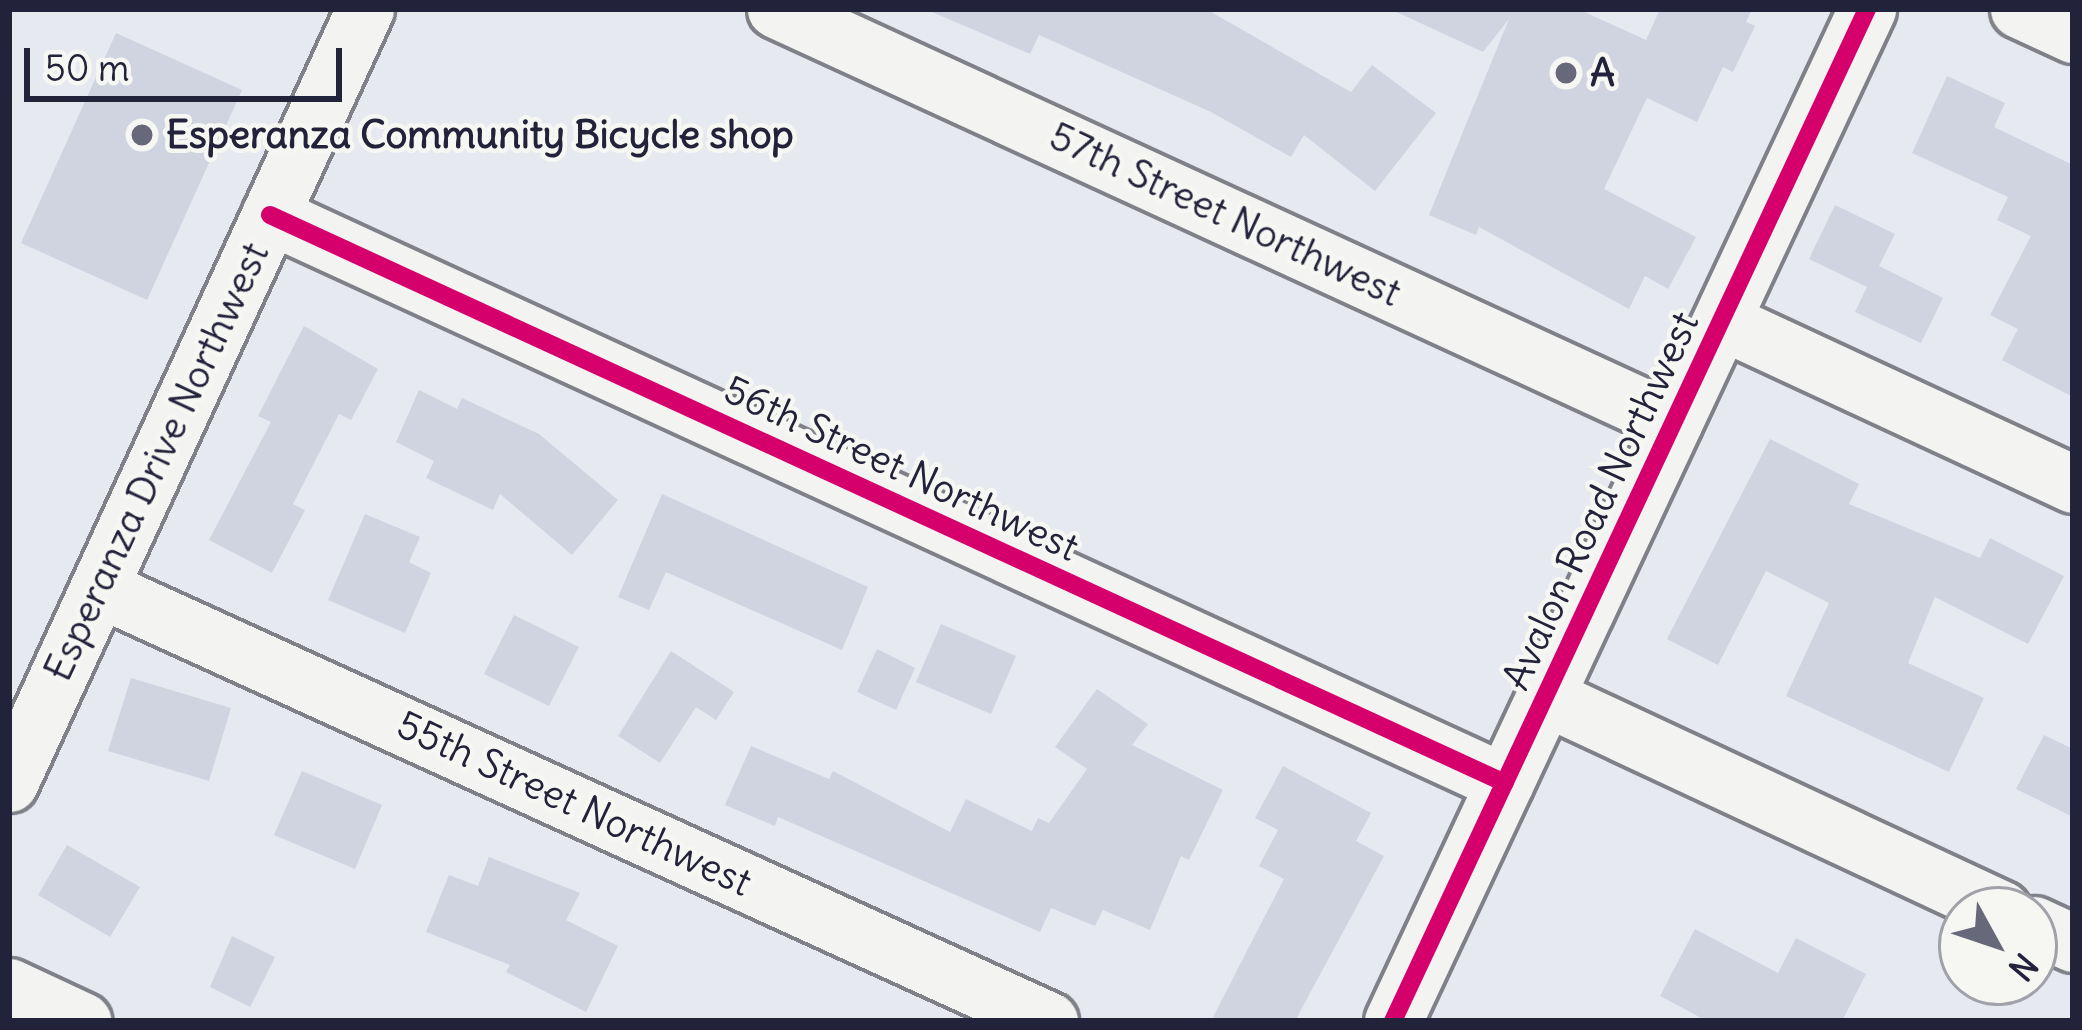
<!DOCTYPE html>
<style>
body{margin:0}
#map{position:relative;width:2082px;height:1030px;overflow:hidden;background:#e6e9ef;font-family:Delius,sans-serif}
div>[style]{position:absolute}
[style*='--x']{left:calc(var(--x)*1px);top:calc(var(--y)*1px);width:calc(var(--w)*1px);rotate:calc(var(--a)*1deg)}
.building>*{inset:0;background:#d0d4e0}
.roads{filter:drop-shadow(3px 0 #7f8088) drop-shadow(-3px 0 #7f8088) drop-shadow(0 3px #7f8088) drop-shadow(0 -3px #7f8088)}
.minor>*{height:57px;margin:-28.5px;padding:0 28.5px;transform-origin:28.5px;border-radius:28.5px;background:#f3f3f2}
.cycleway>*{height:18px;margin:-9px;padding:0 9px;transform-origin:9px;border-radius:9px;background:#d6006c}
.dots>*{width:33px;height:33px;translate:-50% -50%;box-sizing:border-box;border:6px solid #f6f6f2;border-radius:50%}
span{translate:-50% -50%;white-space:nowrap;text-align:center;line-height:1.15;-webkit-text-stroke:9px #f6f6f2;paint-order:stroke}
.poi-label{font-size:39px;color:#22223b;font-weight:700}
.left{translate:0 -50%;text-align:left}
.street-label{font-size:39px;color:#22223b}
.frame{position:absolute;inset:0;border:12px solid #22223b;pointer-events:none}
.north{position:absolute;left:1938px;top:886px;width:120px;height:120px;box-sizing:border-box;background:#f6f6f2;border:3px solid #a1a1a9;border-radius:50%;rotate:130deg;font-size:33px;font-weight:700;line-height:48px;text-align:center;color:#22223b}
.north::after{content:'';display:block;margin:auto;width:42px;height:54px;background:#67687a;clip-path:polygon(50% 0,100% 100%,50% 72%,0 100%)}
.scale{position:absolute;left:24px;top:48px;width:318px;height:54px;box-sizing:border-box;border:6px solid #22223b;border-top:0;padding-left:15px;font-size:36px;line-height:42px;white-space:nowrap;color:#22223b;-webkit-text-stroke:9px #f6f6f2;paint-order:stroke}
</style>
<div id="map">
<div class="building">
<div style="clip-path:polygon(925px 9px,1206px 9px,1351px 92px,1372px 65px,1436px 113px,1375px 191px,1304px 135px,1291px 157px,1211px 112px,1039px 35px,1030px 54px)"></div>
<div style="clip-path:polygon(1390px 9px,1578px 9px,1646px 40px,1660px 9px,1752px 9px,1746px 22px,1755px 26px,1733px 72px,1723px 67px,1697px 122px,1647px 98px,1604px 189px,1696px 237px,1668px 289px,1645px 276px,1629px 309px,1479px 227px,1476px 235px,1429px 215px,1509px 19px,1483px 52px)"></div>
<div style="clip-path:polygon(116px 33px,242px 90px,147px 300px,21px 243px)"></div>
<div style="clip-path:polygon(1947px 76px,2005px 103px,1994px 127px,2073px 165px,2073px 397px,2002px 360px,2018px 329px,1990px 315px,2031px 236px,1997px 220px,2008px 197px,1912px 153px)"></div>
<div style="clip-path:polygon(1835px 205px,1895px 234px,1879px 266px,1943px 298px,1921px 343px,1855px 312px,1867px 287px,1809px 259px)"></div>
<div style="clip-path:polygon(304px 326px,378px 369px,351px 420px,339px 414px,293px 504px,305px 510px,272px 573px,209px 540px,271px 422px,258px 416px)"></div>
<div style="clip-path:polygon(419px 390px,457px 409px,462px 398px,539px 434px,618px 500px,572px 555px,500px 494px,493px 510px,426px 478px,434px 461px,396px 442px)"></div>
<div style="clip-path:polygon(1770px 439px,1859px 484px,1849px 504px,1980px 558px,1990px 538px,2064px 576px,2028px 644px,1935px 597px,1908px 663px,1984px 698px,1949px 772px,1786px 696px,1829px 603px,1766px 571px,1718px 665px,1667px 639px)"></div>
<div style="clip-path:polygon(662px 494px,868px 587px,842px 650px,666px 572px,649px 610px,618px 597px)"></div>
<div style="clip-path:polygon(365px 514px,420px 537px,409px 562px,431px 573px,405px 633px,328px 600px)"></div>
<div style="clip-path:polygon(514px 615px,579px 647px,549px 706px,484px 674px)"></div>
<div style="clip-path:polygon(941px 624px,1016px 656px,991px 714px,916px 682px)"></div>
<div style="clip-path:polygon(877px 649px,915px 668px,896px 710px,857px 692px)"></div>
<div style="clip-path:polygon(671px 651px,734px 692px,716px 720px,696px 707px,660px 763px,618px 736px)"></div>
<div style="clip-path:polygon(131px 678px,231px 708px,209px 781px,108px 751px)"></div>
<div style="clip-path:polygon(1097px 689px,1148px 724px,1132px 745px,1223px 790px,1189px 860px,1181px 856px,1150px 930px,1103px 910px,1095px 926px,1051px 908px,1040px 932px,778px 817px,775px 826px,725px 805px,751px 746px,829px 779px,833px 771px,950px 832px,966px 799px,1032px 831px,1038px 818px,1049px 823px,1087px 769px,1055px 747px)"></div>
<div style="clip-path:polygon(2044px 735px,2073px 749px,2073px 817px,2016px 789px)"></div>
<div style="clip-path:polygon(1283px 766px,1371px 813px,1356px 841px,1384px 856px,1295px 1021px,1211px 1021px,1284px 879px,1259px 866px,1278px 830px,1255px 818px)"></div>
<div style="clip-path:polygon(302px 771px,382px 805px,355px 869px,274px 835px)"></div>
<div style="clip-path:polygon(67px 845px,140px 887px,110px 937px,38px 895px)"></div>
<div style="clip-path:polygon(489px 857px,580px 893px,566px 920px,618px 946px,586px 1012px,506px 972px,510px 965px,426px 932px,449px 875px,478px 886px)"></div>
<div style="clip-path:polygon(1695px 929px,1778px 973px,1796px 938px,1866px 974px,1842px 1021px,1707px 1021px,1660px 996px)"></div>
<div style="clip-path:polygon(232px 936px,275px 957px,250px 1007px,210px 987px)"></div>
</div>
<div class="roads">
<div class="minor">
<div style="--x:776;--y:9;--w:988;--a:24.7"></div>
<div style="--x:2019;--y:9;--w:60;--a:24.8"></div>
<div style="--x:270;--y:215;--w:1359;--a:24.7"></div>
<div style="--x:1722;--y:321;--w:387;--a:24.9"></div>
<div style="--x:99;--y:588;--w:1044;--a:24.5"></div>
<div style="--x:1546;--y:697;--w:503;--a:25.04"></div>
<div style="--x:9;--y:783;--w:852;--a:-65.3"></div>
<div style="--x:2034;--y:925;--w:43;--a:24.8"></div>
<div style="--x:9;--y:987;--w:81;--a:25"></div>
<div style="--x:1393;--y:1021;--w:1118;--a:-64.9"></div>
</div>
</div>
<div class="cycleway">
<div style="--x:270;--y:215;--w:1359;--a:24.7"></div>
<div style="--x:1393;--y:1021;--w:1118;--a:-64.9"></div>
</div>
<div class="dots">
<div style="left:1566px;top:73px;background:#67687a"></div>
<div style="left:142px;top:135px;background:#67687a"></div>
</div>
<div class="poi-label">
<span class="left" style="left:1590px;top:73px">A</span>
<span class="left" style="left:166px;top:135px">Esperanza Community Bicycle shop</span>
</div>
<div class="street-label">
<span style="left:1225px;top:215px;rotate:25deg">57th Street Northwest</span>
<span style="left:157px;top:462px;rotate:-65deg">Esperanza Drive Northwest</span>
<span style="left:901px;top:469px;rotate:25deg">56th Street Northwest</span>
<span style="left:1601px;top:501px;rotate:-65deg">Avalon Road Northwest</span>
<span style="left:574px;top:804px;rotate:25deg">55th Street Northwest</span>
</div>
<div class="frame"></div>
<div class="north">N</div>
<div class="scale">50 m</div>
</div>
